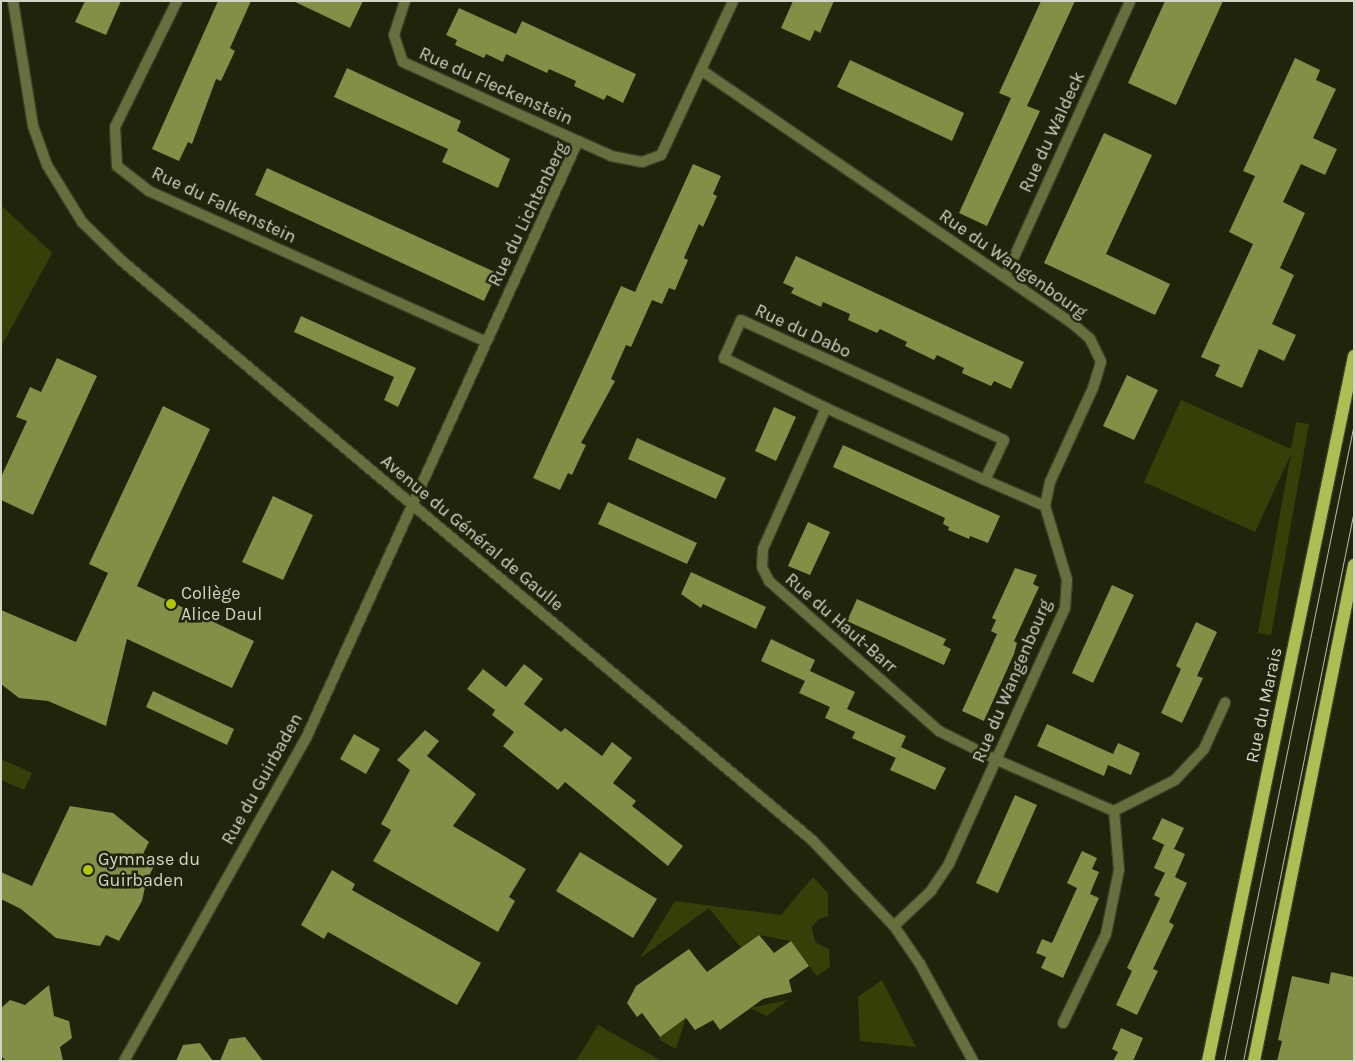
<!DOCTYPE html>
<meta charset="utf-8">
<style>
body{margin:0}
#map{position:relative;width:1355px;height:1062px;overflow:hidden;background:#20240b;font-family:Karla,sans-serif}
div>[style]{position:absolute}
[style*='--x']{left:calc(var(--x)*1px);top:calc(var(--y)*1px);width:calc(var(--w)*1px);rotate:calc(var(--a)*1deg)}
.green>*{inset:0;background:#373f08}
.building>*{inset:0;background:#818f47}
.roads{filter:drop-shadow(1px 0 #3c4029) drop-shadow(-1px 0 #3c4029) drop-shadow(0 1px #3c4029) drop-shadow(0 -1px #3c4029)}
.minor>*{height:10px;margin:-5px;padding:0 5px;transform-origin:5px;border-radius:5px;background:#66703f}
.tertiary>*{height:10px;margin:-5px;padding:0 5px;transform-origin:5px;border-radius:5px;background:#66703f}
.primary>*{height:12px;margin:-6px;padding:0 6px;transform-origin:6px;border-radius:6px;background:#acbf54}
.tram>*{height:1px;margin:-0.5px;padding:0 0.5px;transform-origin:0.5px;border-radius:0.5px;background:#b5b9a8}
.dots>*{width:14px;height:14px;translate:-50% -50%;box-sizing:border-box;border:2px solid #20240b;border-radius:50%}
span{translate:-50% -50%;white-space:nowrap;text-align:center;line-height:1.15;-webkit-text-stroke:5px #20240b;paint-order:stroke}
.street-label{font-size:18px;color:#d1d5c5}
.poi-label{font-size:18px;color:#d1d5c5}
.left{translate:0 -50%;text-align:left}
.frame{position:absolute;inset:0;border:2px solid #d1d5c5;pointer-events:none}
</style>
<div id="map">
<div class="green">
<div style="clip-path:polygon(1px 205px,52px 253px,1px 347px)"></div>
<div style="clip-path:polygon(1181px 400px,1291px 449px,1296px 422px,1309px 424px,1271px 635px,1258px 633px,1291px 454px,1255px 532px,1144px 482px)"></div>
<div style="clip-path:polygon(1px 759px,32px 773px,24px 790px,1px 780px)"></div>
<div style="clip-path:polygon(813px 877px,828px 893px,828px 916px,819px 919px,812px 927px,815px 942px,829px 949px,830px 967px,817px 976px,790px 941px,759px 935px,741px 948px,709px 908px,640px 958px,675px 901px,781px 915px)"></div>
<div style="clip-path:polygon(882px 980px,916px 1047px,860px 1041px,858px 997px)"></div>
<div style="clip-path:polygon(788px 1000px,767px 1016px,750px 1008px)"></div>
<div style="clip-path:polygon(686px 1018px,676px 1049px,658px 1039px,660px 1037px)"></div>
<div style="clip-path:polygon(598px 1025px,662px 1061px,576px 1061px)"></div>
</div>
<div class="building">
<div style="clip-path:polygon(85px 1px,121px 1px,106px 35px,75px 22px)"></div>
<div style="clip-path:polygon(218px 1px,251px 1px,230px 48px,235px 51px,221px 81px,216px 79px,192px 144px,188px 142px,179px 161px,152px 149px)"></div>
<div style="clip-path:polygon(293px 1px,363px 1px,350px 28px)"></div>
<div style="clip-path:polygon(793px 1px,834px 1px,820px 33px,815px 30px,810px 41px,781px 28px)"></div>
<div style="clip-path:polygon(1041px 1px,1075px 1px,1027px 106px,1040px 111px,987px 226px,959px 213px,1011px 98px,999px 93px)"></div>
<div style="clip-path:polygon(1165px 1px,1223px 1px,1176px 105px,1128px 83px)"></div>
<div style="clip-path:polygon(459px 8px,516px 34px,522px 21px,636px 74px,623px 103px,607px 95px,604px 100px,574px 86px,576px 81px,549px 69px,547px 73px,506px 54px,503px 62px,486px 54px,484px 58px,455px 45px,457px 40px,446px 35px)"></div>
<div style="clip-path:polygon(1295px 58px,1320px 70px,1316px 80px,1336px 89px,1313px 138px,1337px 149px,1325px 175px,1301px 164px,1283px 202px,1305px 213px,1280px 268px,1294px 275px,1272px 324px,1296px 335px,1284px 361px,1259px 349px,1242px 388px,1215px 376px,1220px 365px,1201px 357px,1253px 244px,1229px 232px,1255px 176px,1243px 171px)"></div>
<div style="clip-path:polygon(850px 60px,964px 113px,952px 141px,837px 87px)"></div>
<div style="clip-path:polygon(347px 68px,461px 121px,457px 131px,510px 159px,498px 188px,442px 162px,448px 149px,334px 97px)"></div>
<div style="clip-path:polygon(1104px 133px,1152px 155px,1106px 254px,1170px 284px,1155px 315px,1044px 263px)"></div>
<div style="clip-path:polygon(693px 164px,721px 176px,713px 194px,717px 196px,703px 227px,699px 224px,684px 258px,688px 260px,675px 290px,669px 288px,662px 304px,652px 300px,631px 347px,626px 345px,611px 379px,615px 381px,581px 443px,586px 445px,572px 475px,568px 473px,560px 490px,533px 478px,621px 286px,635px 292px)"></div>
<div style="clip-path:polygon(267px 168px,497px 273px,484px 301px,255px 195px)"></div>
<div style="clip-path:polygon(796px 256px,1024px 362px,1011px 389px,994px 381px,991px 386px,962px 373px,964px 368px,937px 355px,934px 360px,905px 346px,907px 342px,880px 329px,877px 333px,848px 320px,850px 314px,823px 302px,821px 307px,791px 293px,794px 288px,783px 283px)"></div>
<div style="clip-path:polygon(301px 316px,416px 368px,398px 407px,384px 400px,394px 377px,294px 332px)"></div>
<div style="clip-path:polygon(57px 358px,97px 376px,33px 515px,1px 500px,1px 477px,27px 421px,16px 417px,30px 387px,41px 392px)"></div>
<div style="clip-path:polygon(1127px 375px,1158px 390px,1134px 440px,1103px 426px)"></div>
<div style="clip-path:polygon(163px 406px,210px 429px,137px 586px,254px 641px,232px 688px,127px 639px,106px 726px,48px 701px,19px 698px,1px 684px,1px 610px,76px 642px,108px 573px,89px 564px)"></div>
<div style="clip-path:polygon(774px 407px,796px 417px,776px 461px,755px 451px)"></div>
<div style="clip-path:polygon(637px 438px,726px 478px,716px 499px,628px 459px)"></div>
<div style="clip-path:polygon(843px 445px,1000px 516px,988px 543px,970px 536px,969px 539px,948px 530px,949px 527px,943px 524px,945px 518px,833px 467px)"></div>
<div style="clip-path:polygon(273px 496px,313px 515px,283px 580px,242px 562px)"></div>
<div style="clip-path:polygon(608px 502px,697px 543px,687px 564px,598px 524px)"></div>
<div style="clip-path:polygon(808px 522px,830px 532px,810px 575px,788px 566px)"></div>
<div style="clip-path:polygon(1015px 568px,1037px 575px,1033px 584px,1039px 587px,1014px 641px,1017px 643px,1014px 654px,984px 721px,962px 711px,997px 634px,991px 631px,996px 620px,992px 618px)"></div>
<div style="clip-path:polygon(691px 572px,766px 607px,756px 629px,703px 604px,701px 608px,681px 594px)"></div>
<div style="clip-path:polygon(1112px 585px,1134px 595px,1093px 683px,1072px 673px)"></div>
<div style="clip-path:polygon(857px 599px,946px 639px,943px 645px,951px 649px,944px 665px,847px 621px)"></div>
<div style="clip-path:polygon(1196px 622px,1217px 632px,1197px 676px,1203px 678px,1182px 723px,1161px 713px,1181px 669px,1176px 666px)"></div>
<div style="clip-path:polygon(771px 639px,815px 660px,810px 671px,855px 692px,847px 709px,906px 736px,896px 758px,852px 738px,855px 732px,825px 718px,830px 707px,799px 693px,805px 681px,761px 661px)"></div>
<div style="clip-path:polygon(524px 664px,543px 679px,524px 704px,561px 732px,565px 728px,602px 756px,612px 742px,632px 758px,613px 783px,636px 801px,632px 806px,683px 846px,668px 866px,565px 782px,558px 790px,503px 746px,514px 732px,492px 715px,495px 710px,467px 689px,483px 669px,506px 687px)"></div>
<div style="clip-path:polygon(153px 691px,234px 729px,227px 745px,146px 707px)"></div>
<div style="clip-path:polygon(1047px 724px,1113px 754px,1118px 743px,1140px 753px,1131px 775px,1108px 765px,1104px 776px,1037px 746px)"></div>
<div style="clip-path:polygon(425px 730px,439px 741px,427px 756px,476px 794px,453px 826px,526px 869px,509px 897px,515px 901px,498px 932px,373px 861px,391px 830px,381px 824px,410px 770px,397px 760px)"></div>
<div style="clip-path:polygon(354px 734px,380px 749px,366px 774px,340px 759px)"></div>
<div style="clip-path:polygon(901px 747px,946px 768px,935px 790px,890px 770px)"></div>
<div style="clip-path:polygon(1015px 795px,1037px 805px,998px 893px,976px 883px)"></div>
<div style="clip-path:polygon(70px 806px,113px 813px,149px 842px,143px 854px,157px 860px,146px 882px,142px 901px,119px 941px,106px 935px,100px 946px,56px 938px,21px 909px,1px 899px,1px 872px,32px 886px)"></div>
<div style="clip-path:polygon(1162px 818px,1184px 828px,1174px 849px,1185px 854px,1175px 877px,1187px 883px,1169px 922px,1174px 925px,1153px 969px,1158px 971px,1137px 1015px,1116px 1005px,1132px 971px,1127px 968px,1160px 898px,1154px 895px,1165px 873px,1154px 868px,1164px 845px,1167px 846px,1152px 839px)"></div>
<div style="clip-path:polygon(1082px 851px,1097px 858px,1092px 869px,1099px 872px,1090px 894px,1099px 898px,1063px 978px,1041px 968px,1046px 957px,1036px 953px,1042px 939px,1052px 943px,1077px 888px,1067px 883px)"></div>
<div style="clip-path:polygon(580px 852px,657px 899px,633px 938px,556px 891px)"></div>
<div style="clip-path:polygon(332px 870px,355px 884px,352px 890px,481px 963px,457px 1005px,328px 932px,324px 939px,301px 925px)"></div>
<div style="clip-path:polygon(759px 935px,774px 953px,791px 941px,809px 966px,789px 980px,792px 992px,763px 999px,720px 1030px,713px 1020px,695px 1030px,686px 1018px,660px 1037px,642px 1013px,637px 1017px,627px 1003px,636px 986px,689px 949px,707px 972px)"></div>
<div style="clip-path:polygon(1331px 972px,1354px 977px,1354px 1061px,1277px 1061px,1282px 1041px,1278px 1040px,1292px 976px,1329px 984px)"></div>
<div style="clip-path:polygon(49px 985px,54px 1016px,69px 1021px,72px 1038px,60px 1047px,63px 1061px,6px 1061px,1px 1056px,1px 1008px,10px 1000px,25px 1005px)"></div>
<div style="clip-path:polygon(1121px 1028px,1143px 1038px,1133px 1061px,1113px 1061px,1118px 1052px,1112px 1049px)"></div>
<div style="clip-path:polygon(245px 1037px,263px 1061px,220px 1061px,229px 1039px)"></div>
<div style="clip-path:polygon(200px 1043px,213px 1061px,176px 1061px,183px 1045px)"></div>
</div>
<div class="roads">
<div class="minor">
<div style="--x:177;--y:1;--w:140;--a:116.2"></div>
<div style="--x:115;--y:127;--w:39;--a:87"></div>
<div style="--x:117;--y:166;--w:41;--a:38"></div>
<div style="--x:149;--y:191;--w:368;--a:24.1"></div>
<div style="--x:405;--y:1;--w:36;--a:108"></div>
<div style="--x:394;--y:35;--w:28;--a:72"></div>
<div style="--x:403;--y:62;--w:192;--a:24.3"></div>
<div style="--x:701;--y:70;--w:450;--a:34.3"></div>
<div style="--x:1073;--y:324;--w:23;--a:41"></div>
<div style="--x:1090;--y:339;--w:25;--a:64"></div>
<div style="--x:1101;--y:362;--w:27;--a:107"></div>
<div style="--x:1093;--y:388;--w:103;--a:114.6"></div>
<div style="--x:1050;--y:482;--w:25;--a:102"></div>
<div style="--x:1045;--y:506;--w:77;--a:73.4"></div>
<div style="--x:1067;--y:580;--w:28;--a:94"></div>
<div style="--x:1065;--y:608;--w:281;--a:114.4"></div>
<div style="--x:949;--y:864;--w:32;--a:124"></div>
<div style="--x:931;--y:891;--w:51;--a:136.6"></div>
<div style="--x:1005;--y:277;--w:303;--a:-65.6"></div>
<div style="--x:826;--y:408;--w:154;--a:114.1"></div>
<div style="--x:763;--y:549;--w:18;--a:93"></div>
<div style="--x:762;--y:567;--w:16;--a:63"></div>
<div style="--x:769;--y:581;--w:227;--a:41.4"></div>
<div style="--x:939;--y:731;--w:65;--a:26.6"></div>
<div style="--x:997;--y:760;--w:128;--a:23.6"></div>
<div style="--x:985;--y:480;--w:44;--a:-64.6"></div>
<div style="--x:1004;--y:440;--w:289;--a:-155.5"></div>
<div style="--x:741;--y:320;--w:42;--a:114.1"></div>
<div style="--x:724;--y:358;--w:114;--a:26.1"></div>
<div style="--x:826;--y:408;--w:175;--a:24.4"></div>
<div style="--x:985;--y:480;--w:65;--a:23.4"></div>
<div style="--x:1063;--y:1023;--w:99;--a:-64.2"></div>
<div style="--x:1106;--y:934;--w:65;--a:-78.5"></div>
<div style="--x:1119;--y:870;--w:59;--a:-94.8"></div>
<div style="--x:1114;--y:811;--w:68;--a:-26.9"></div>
<div style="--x:1175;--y:780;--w:42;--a:-46.9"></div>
<div style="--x:1204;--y:749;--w:51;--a:-65.5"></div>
<div style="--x:124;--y:1061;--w:373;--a:-60.6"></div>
<div style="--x:307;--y:736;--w:654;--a:-65.51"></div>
<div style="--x:578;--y:141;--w:36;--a:24"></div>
<div style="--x:611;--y:156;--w:32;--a:11"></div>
<div style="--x:642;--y:162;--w:20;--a:-20"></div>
<div style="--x:661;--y:155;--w:170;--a:-64.9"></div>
</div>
<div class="tertiary">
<div style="--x:13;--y:1;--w:127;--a:80.9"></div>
<div style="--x:33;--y:126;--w:41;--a:70.3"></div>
<div style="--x:47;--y:165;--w:67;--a:58.4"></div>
<div style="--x:82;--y:222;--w:56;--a:44.3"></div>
<div style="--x:122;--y:261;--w:901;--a:40"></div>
<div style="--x:812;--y:840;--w:119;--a:46.4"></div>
<div style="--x:894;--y:926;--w:46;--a:55.6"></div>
<div style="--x:920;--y:964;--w:111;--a:61.3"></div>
</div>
<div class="primary">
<div style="--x:1208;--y:1061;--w:720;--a:-78.3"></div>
<div style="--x:1254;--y:1061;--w:506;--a:-78.6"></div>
</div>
</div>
<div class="tram">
<div style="--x:1224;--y:1061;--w:651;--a:-78.48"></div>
<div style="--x:1243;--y:1061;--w:562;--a:-78.61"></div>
</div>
<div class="dots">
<div style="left:171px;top:604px;background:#aec509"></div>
<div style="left:88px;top:870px;background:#aec509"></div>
</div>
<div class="street-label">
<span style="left:496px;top:86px;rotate:24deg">Rue du Fleckenstein</span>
<span style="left:1052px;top:132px;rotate:-65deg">Rue du Waldeck</span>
<span style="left:224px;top:205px;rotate:25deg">Rue du Falkenstein</span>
<span style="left:528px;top:214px;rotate:-64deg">Rue du Lichtenberg</span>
<span style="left:1013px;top:264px;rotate:35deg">Rue du Wangenbourg</span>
<span style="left:803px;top:331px;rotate:25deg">Rue du Dabo</span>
<span style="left:472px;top:533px;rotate:40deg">Avenue du Général de Gaulle</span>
<span style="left:841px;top:623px;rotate:41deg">Rue du Haut-Barr</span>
<span style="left:1012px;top:681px;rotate:-67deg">Rue du Wangenbourg</span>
<span style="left:1264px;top:705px;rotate:-78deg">Rue du Marais</span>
<span style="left:262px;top:779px;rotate:-61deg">Rue du Guirbaden</span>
</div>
<div class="poi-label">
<span class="left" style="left:181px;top:604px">Collège<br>Alice Daul</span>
<span class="left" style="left:98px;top:870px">Gymnase du<br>Guirbaden</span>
</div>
<div class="frame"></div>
</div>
